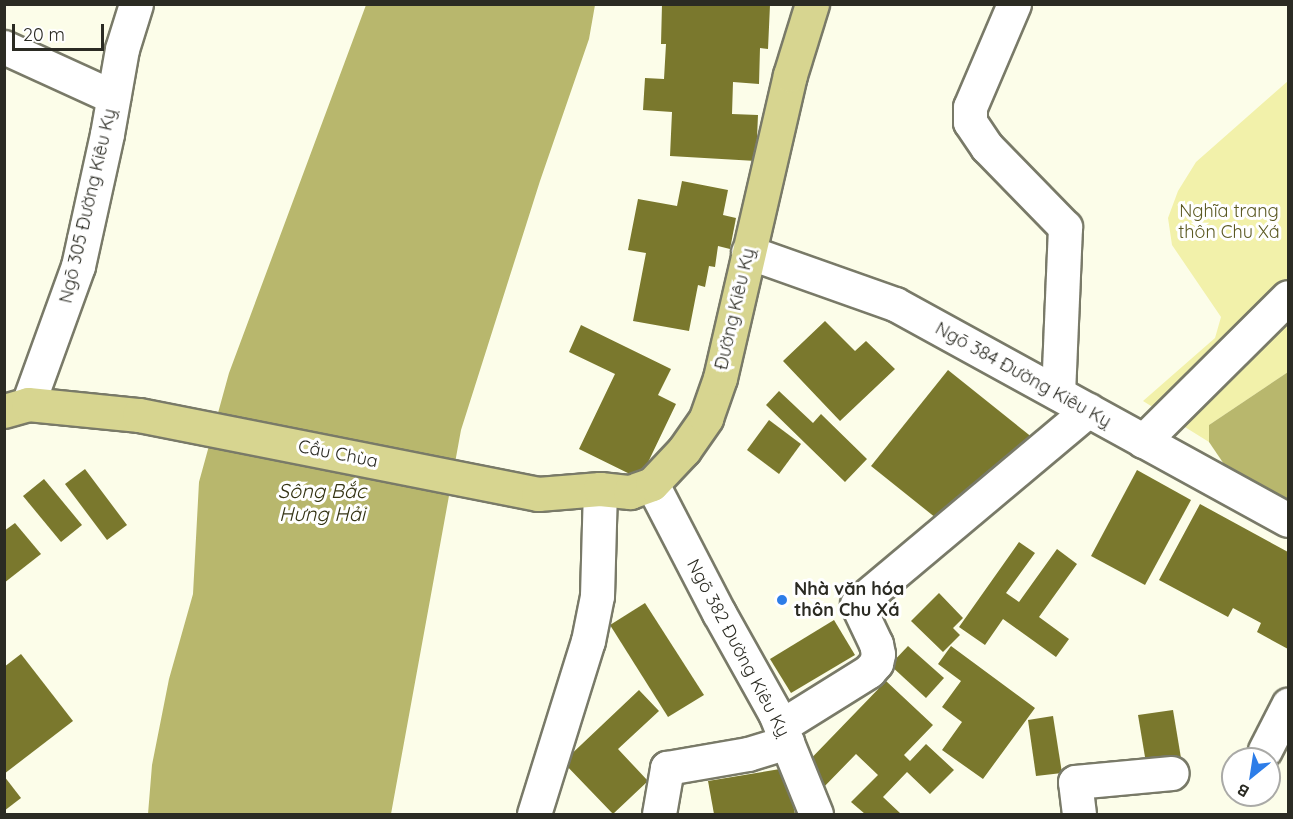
<!DOCTYPE html>
<meta charset="utf-8">
<style>
body{margin:0}
#map{position:relative;width:1293px;height:819px;overflow:hidden;background:#fcfde9;font-family:Quicksand,sans-serif}
div>[style]{position:absolute}
[style*='--x']{left:calc(var(--x)*1px);top:calc(var(--y)*1px);width:calc(var(--w)*1px);rotate:calc(var(--a)*1deg)}
.green>*{inset:0;background:#f2f1aa}
.water>*{inset:0;background:#b8b76d}
.building>*{inset:0;background:#7a782d}
.roads{filter:drop-shadow(2px 0 #797a68) drop-shadow(-2px 0 #797a68) drop-shadow(0 2px #797a68) drop-shadow(0 -2px #797a68)}
.minor>*{height:33px;margin:-16.5px;padding:0 16.5px;transform-origin:16.5px;border-radius:16.5px;background:#fff}
.major>*{height:33px;margin:-16.5px;padding:0 16.5px;transform-origin:16.5px;border-radius:16.5px;background:#d7d590}
.dots>*{width:16px;height:16px;translate:-50% -50%;box-sizing:border-box;border:3px solid #fff;border-radius:50%}
span{translate:-50% -50%;white-space:nowrap;text-align:center;line-height:1.15;-webkit-text-stroke:6px #fff;paint-order:stroke}
.street-label{font-size:18px;color:#2b2b23}
.park-label{font-size:18px;color:#5b5922}
.poi-label{font-size:18px;color:#2b2b23;font-weight:700}
.left{translate:0 -50%;text-align:left}
.water-label{font-size:20px;color:#343313;font-style:italic}
.frame{position:absolute;inset:0;border:6px solid #2b2b23;pointer-events:none}
.north{position:absolute;left:1221px;top:747px;width:60px;height:60px;box-sizing:border-box;background:#fff;border:2px solid #aaaaa7;border-radius:50%;rotate:210deg;font-size:16px;font-weight:700;line-height:24px;text-align:center;color:#2b2b23}
.north::after{content:'';display:block;margin:auto;width:21px;height:27px;background:#2d7de8;clip-path:polygon(50% 0,100% 100%,50% 72%,0 100%)}
.scale{position:absolute;left:12px;top:24px;width:92px;height:27px;box-sizing:border-box;border:3px solid #2b2b23;border-top:0;padding-left:8px;font-size:18px;line-height:21px;white-space:nowrap;color:#2b2b23;-webkit-text-stroke:4px #fff;paint-order:stroke}
</style>
<div id="map">
<div class="green">
<div style="clip-path:polygon(1288px 81px,1288px 372px,1209px 425px,1209px 442px,1143px 401px,1215px 338px,1221px 317px,1172px 245px,1168px 218px,1178px 191px,1196px 162px)"></div>
</div>
<div class="water">
<div style="clip-path:polygon(366px 5px,595px 5px,589px 39px,540px 181px,461px 430px,391px 814px,148px 814px,152px 765px,169px 679px,193px 594px,199px 482px,229px 373px)"></div>
<div style="clip-path:polygon(1288px 372px,1288px 504px,1228px 470px,1209px 442px,1209px 425px)"></div>
</div>
<div class="building">
<div style="clip-path:polygon(662px 4px,770px 5px,768px 49px,760px 48px,759px 84px,733px 82px,732px 114px,758px 115px,756px 161px,670px 156px,672px 112px,643px 110px,645px 78px,664px 79px,666px 44px,661px 44px)"></div>
<div style="clip-path:polygon(682px 181px,728px 190px,723px 215px,736px 218px,730px 249px,718px 246px,715px 267px,709px 266px,705px 287px,698px 285px,689px 331px,633px 321px,646px 253px,628px 250px,638px 199px,677px 206px)"></div>
<div style="clip-path:polygon(825px 321px,855px 351px,866px 341px,895px 369px,840px 421px,783px 361px)"></div>
<div style="clip-path:polygon(581px 325px,671px 369px,658px 395px,676px 404px,640px 479px,579px 449px,615px 374px,569px 352px)"></div>
<div style="clip-path:polygon(948px 370px,1043px 446px,941px 522px,871px 466px)"></div>
<div style="clip-path:polygon(779px 391px,813px 423px,821px 414px,867px 459px,845px 482px,766px 405px)"></div>
<div style="clip-path:polygon(769px 420px,801px 444px,779px 474px,747px 450px)"></div>
<div style="clip-path:polygon(85px 469px,127px 525px,107px 540px,65px 484px)"></div>
<div style="clip-path:polygon(1137px 470px,1191px 500px,1145px 585px,1091px 556px)"></div>
<div style="clip-path:polygon(44px 479px,82px 525px,61px 542px,23px 496px)"></div>
<div style="clip-path:polygon(1200px 504px,1288px 552px,1288px 649px,1257px 632px,1261px 623px,1233px 608px,1228px 617px,1159px 580px)"></div>
<div style="clip-path:polygon(15px 523px,41px 554px,4px 583px,4px 531px)"></div>
<div style="clip-path:polygon(1019px 542px,1035px 553px,1006px 593px,1019px 602px,1057px 549px,1077px 564px,1039px 617px,1069px 639px,1056px 657px,1003px 619px,985px 645px,959px 627px)"></div>
<div style="clip-path:polygon(939px 593px,963px 618px,953px 628px,960px 635px,943px 652px,911px 621px)"></div>
<div style="clip-path:polygon(645px 603px,704px 695px,668px 717px,610px 625px)"></div>
<div style="clip-path:polygon(834px 620px,855px 655px,791px 693px,770px 659px)"></div>
<div style="clip-path:polygon(908px 646px,944px 678px,926px 698px,890px 665px)"></div>
<div style="clip-path:polygon(951px 646px,1035px 708px,983px 779px,942px 750px,962px 722px,942px 707px,961px 681px,938px 664px)"></div>
<div style="clip-path:polygon(21px 654px,73px 721px,4px 774px,4px 667px)"></div>
<div style="clip-path:polygon(886px 681px,933px 725px,904px 755px,910px 761px,926px 744px,954px 770px,930px 794px,907px 772px,883px 797px,901px 814px,865px 814px,851px 802px,878px 775px,856px 754px,820px 791px,799px 771px)"></div>
<div style="clip-path:polygon(639px 690px,659px 711px,618px 749px,648px 781px,613px 814px,563px 762px)"></div>
<div style="clip-path:polygon(1173px 710px,1181px 758px,1146px 763px,1138px 715px)"></div>
<div style="clip-path:polygon(1053px 716px,1062px 773px,1036px 776px,1028px 720px)"></div>
<div style="clip-path:polygon(786px 768px,795px 814px,714px 814px,708px 781px)"></div>
<div style="clip-path:polygon(4px 776px,21px 798px,4px 811px)"></div>
</div>
<div class="roads">
<div class="minor">
<div style="--x:1014;--y:4;--w:112;--a:113.1"></div>
<div style="--x:970;--y:107;--w:15;--a:90"></div>
<div style="--x:970;--y:122;--w:30;--a:56"></div>
<div style="--x:987;--y:147;--w:112;--a:45.7"></div>
<div style="--x:1065;--y:227;--w:166;--a:92.4"></div>
<div style="--x:4;--y:47;--w:120;--a:24.6"></div>
<div style="--x:748;--y:252;--w:156;--a:19.5"></div>
<div style="--x:895;--y:304;--w:448;--a:28.8"></div>
<div style="--x:28;--y:404;--w:147;--a:-70.1"></div>
<div style="--x:78;--y:266;--w:135;--a:-77.6"></div>
<div style="--x:107;--y:134;--w:86;--a:-80"></div>
<div style="--x:122;--y:49;--w:47;--a:-72.7"></div>
<div style="--x:1143;--y:441;--w:204;--a:-44.8"></div>
<div style="--x:652;--y:484;--w:145;--a:62.6"></div>
<div style="--x:719;--y:613;--w:115;--a:60.8"></div>
<div style="--x:775;--y:713;--w:109;--a:67.9"></div>
<div style="--x:781;--y:726;--w:104;--a:-32"></div>
<div style="--x:869;--y:671;--w:11;--a:-49"></div>
<div style="--x:876;--y:663;--w:9;--a:-77"></div>
<div style="--x:878;--y:654;--w:10;--a:-101"></div>
<div style="--x:876;--y:644;--w:44;--a:-115.4"></div>
<div style="--x:857;--y:604;--w:302;--a:-40"></div>
<div style="--x:1265;--y:750;--w:51;--a:-62.9"></div>
<div style="--x:534;--y:814;--w:181;--a:-72.7"></div>
<div style="--x:588;--y:641;--w:46;--a:-78.7"></div>
<div style="--x:597;--y:596;--w:107;--a:-88.4"></div>
<div style="--x:659;--y:814;--w:47;--a:-80.1"></div>
<div style="--x:667;--y:768;--w:82;--a:-9.8"></div>
<div style="--x:748;--y:754;--w:41;--a:-17.1"></div>
<div style="--x:1079;--y:814;--w:32;--a:-97"></div>
<div style="--x:1075;--y:782;--w:97;--a:-5.3"></div>
</div>
<div class="major">
<div style="--x:4;--y:411;--w:25;--a:-16"></div>
<div style="--x:28;--y:404;--w:112;--a:5.7"></div>
<div style="--x:139;--y:415;--w:407;--a:11.2"></div>
<div style="--x:538;--y:494;--w:62;--a:-4.6"></div>
<div style="--x:600;--y:489;--w:30;--a:6"></div>
<div style="--x:630;--y:492;--w:23;--a:-20"></div>
<div style="--x:652;--y:484;--w:47;--a:-46.7"></div>
<div style="--x:684;--y:450;--w:39;--a:-55"></div>
<div style="--x:706;--y:418;--w:42;--a:-70.7"></div>
<div style="--x:720;--y:378;--w:311;--a:-77"></div>
<div style="--x:790;--y:75;--w:74;--a:-72.8"></div>
</div>
</div>
<div class="dots">
<div style="left:782px;top:600px;background:#2d7de8"></div>
</div>
<div class="street-label">
<span style="left:88px;top:206px;rotate:-77deg">Ngõ 305 Đường Kiêu Kỵ</span>
<span style="left:735px;top:309px;rotate:-77deg">Đường Kiêu Kỵ</span>
<span style="left:1023px;top:375px;rotate:29deg">Ngõ 384 Đường Kiêu Kỵ</span>
<span style="left:338px;top:454px;rotate:11deg">Cầu Chùa</span>
<span style="left:738px;top:648px;rotate:62deg">Ngõ 382 Đường Kiêu Kỵ</span>
</div>
<div class="park-label">
<span style="left:1229px;top:222px">Nghĩa trang<br>thôn Chu Xá</span>
</div>
<div class="poi-label">
<span class="left" style="left:794px;top:600px">Nhà văn hóa<br>thôn Chu Xá</span>
</div>
<div class="water-label">
<span style="left:322px;top:502px">Sông Bắc<br>Hưng Hải</span>
</div>
<div class="frame"></div>
<div class="north">B</div>
<div class="scale">20 m</div>
</div>
